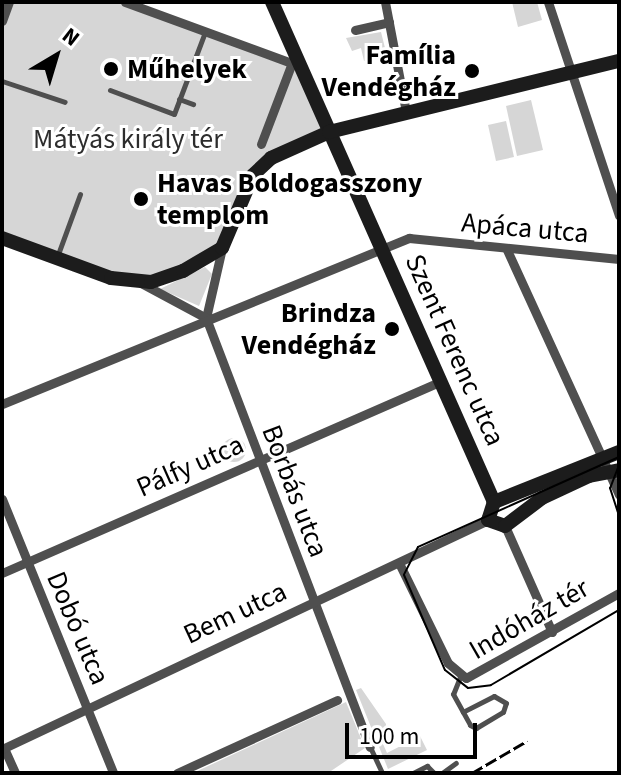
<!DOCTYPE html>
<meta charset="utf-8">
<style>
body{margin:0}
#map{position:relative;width:621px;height:775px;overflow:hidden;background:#fff;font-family:"Source Sans 3",sans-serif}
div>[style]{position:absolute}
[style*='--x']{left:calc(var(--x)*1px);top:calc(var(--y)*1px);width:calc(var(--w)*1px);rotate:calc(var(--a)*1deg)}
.green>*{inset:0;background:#d6d6d6}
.round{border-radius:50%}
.lane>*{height:5px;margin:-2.5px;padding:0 2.5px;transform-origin:2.5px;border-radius:2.5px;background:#4f4f4f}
.street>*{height:9px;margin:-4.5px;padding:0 4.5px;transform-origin:4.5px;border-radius:4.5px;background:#4f4f4f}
.secondary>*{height:14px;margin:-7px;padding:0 7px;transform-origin:7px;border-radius:7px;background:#1c1c1c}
.tram>*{height:2px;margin:-1px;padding:0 1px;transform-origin:1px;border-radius:1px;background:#000}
.rail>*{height:3px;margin-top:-1.5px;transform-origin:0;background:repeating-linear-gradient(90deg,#000 0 12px,transparent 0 16px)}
.dots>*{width:22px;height:22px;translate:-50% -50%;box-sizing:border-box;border:4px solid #fff;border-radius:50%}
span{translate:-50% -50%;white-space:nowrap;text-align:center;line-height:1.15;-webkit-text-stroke:6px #fff;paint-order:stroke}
.poi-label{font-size:28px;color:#000;font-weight:700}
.right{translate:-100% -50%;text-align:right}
.left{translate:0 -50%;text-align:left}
.park-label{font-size:28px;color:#2d2d2d}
.street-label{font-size:28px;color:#000}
.frame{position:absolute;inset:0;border:4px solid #000;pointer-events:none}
.north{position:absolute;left:16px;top:16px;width:80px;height:80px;-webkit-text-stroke:6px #fff;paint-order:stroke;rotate:38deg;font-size:22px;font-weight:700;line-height:32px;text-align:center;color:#000}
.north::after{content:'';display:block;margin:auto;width:28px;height:36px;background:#000;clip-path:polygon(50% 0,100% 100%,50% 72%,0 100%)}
.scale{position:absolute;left:345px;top:723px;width:132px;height:36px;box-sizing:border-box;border:4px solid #000;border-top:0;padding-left:10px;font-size:24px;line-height:28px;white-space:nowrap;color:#000;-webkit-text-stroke:6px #fff;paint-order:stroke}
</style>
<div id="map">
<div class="green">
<div style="clip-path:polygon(9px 2px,125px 2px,291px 63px,329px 132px,265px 161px,222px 248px,141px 283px,2px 238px,2px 21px)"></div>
<div style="clip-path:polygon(512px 2px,537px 2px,542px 20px,518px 27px)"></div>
<div style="clip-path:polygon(381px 32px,387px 56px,364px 61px,361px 48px,352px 51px,346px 38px)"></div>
<div style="clip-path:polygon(531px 100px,543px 150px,517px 156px,506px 106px)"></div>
<div style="clip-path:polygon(506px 121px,514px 157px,496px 161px,488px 125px)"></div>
<div style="clip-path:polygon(205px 267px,212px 274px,199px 306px,160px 289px)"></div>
<div class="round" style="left:222px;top:438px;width:24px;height:24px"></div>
<div style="clip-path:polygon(361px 688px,386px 724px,386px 734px,380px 737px,387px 753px,420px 736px,427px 750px,388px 769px,356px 690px)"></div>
<div style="clip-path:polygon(346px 702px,365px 748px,328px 773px,193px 773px)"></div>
</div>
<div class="lane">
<div style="--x:2;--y:81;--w:66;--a:18.4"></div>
<div style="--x:110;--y:90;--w:68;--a:20.6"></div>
<div style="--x:174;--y:114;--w:88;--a:-69.3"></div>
<div style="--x:179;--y:99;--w:15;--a:20"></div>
<div style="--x:57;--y:257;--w:67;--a:-69.9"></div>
<div style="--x:460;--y:677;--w:18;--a:112"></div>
<div style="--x:453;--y:694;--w:35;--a:61"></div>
<div style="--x:470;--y:725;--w:7;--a:27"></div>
<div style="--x:476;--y:728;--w:31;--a:-31"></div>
<div style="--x:503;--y:712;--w:9;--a:-72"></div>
<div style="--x:506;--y:703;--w:14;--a:-150"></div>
<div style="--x:494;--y:696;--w:35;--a:153"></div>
<div style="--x:370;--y:747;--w:29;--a:65"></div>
<div style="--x:413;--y:773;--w:16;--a:-27"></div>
<div style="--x:427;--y:766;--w:10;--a:45"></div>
<div style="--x:442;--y:773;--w:17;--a:-36"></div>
</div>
<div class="street">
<div style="--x:125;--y:2;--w:178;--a:20.1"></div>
<div style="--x:292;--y:63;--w:7;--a:-27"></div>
<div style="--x:385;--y:2;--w:112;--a:79.2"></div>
<div style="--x:548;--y:2;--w:225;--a:71.6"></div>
<div style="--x:2;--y:21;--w:20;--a:-70"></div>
<div style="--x:355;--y:30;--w:35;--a:-13"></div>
<div style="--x:261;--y:144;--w:87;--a:-69.1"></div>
<div style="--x:222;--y:248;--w:72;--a:102.9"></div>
<div style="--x:206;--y:318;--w:459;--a:69.1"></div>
<div style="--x:507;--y:250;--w:269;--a:65.4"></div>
<div style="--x:141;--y:283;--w:74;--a:28.3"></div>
<div style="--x:2;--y:404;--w:440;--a:-22.2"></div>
<div style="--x:409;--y:238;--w:211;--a:5.7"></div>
<div style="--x:2;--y:499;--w:296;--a:67.9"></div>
<div style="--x:505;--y:526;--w:116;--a:66.1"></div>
<div style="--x:399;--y:563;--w:111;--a:63.9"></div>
<div style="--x:448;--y:663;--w:23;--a:40"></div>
<div style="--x:466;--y:678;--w:175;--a:-29.1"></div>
<div style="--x:2;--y:573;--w:478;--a:-23.6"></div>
<div style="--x:4;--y:748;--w:27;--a:66"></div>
<div style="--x:2;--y:749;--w:537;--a:-25.23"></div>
<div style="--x:177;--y:773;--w:176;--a:-24.5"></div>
</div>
<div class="secondary">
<div style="--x:272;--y:2;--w:547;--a:66.06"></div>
<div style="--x:2;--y:238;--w:116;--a:20.2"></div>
<div style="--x:111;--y:278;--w:40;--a:5.7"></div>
<div style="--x:151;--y:282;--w:34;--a:-19"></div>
<div style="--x:183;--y:271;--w:45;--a:-30.5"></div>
<div style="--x:222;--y:248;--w:79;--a:-67"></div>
<div style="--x:253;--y:175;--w:25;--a:-43"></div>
<div style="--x:271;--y:158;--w:64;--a:-24.1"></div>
<div style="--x:329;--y:132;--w:299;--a:-13.8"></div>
<div style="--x:619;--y:452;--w:135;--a:158.2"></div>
<div style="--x:494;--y:502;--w:19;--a:108"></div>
<div style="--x:488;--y:520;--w:18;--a:19"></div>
<div style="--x:505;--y:526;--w:46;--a:-37.1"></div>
<div style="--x:542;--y:498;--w:52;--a:-25.1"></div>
<div style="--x:589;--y:476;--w:31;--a:-11"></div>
</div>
<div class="tram">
<div style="--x:619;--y:457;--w:220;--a:155.9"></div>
<div style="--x:418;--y:547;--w:31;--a:117"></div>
<div style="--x:404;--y:575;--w:103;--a:66.7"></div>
<div style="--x:445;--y:670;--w:29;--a:38"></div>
<div style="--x:468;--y:688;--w:23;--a:-7"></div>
<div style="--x:491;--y:685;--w:148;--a:-30.4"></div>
<div style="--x:619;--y:465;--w:25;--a:111"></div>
<div style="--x:610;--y:488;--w:29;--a:72"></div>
</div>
<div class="rail">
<div style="--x:472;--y:773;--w:64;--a:-30.2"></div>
</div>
<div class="dots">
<div style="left:111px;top:69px;background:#000"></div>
<div style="left:472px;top:71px;background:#000"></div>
<div style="left:141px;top:199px;background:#000"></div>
<div style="left:392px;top:329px;background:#000"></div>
</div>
<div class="poi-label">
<span class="right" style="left:456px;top:71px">Família<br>Vendégház</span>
<span class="left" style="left:127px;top:69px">Műhelyek</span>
<span class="left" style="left:157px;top:199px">Havas Boldogasszony<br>templom</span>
<span class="right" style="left:376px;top:329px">Brindza<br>Vendégház</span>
</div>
<div class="park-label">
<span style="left:128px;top:139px">Mátyás király tér</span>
</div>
<div class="street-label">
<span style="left:525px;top:228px;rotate:5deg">Apáca utca</span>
<span style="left:455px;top:350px;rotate:66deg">Szent Ferenc utca</span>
<span style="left:190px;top:466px;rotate:-24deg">Pálfy utca</span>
<span style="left:295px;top:491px;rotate:69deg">Borbás utca</span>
<span style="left:235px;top:613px;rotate:-25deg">Bem utca</span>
<span style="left:529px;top:619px;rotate:-30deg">Indóház tér</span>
<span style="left:78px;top:628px;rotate:67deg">Dobó utca</span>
</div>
<div class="frame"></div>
<div class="north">N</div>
<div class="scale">100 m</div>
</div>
